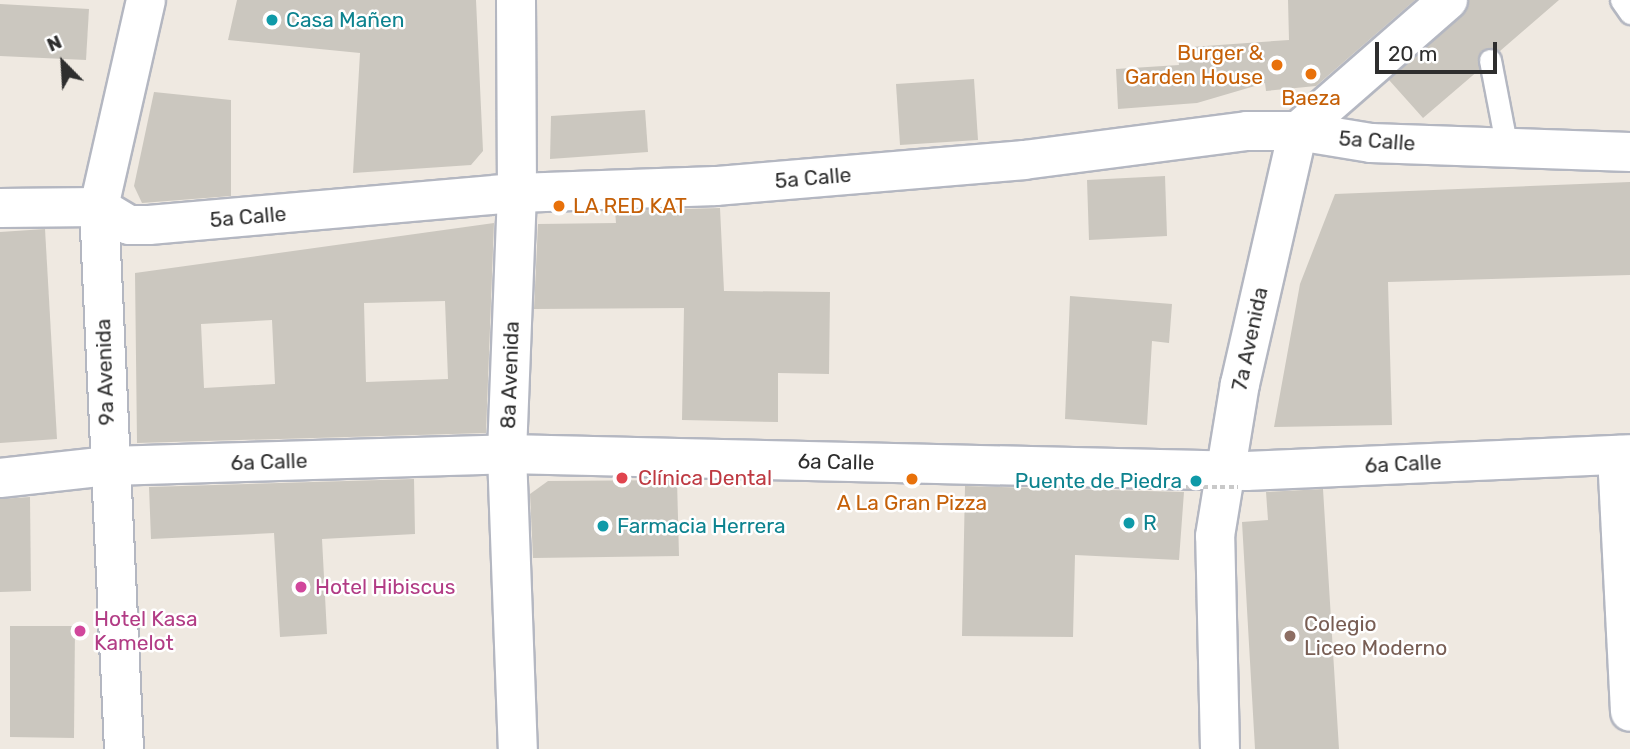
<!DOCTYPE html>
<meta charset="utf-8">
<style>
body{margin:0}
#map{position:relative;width:1630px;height:749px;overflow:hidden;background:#efe9e1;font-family:Rubik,sans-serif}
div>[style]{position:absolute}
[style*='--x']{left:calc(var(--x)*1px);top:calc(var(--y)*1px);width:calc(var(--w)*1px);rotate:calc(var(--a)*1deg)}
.building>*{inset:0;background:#cbc7bf}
.roads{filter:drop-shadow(2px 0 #b4b7c1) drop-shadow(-2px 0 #b4b7c1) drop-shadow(0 2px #b4b7c1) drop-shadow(0 -2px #b4b7c1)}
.lane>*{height:21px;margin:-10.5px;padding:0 10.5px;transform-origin:10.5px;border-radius:10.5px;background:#fff}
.street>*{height:38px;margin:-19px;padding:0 19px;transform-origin:19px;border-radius:19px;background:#fff}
.secondary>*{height:38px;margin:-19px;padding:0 19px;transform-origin:19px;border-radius:19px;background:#fff}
.path-bridge>*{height:4.5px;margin-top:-2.25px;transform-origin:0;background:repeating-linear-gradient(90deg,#c9c9c9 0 5px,transparent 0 8.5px)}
.dots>*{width:19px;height:19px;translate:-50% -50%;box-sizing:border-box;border:4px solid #fff;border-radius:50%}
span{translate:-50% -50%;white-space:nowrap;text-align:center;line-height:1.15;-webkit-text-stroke:5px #fff;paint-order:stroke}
.culture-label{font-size:21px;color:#0d838f}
.left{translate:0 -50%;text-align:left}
.right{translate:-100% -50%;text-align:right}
.food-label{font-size:21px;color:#c56008}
.street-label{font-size:21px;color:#2e2e2e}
.health-label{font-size:21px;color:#be3a42}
.hotel-label{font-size:21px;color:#b23c85}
.education-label{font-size:21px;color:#785e54}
.north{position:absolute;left:28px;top:28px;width:70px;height:70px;-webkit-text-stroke:5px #fff;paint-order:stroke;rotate:336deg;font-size:19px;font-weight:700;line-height:28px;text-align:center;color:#2e2e2e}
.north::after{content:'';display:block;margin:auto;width:24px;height:32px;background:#2e2e2e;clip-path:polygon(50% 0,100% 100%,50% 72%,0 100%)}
.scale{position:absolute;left:1375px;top:42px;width:122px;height:32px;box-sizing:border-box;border:4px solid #2e2e2e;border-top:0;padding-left:9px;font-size:21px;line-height:24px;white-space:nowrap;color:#2e2e2e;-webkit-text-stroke:5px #fff;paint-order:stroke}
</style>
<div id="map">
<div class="building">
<div style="clip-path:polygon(237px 0,476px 0,483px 151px,471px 165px,353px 173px,360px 53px,228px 40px)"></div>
<div style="clip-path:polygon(1288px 0,1415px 0,1316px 86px,1266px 91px,1265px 83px,1197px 103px,1118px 109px,1116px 69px,1179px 65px,1177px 48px,1289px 40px)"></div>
<div style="clip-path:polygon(1469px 0,1559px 0,1500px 51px,1481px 51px,1479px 70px,1423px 118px,1389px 80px,1462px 16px)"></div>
<div style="clip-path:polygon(0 4px,89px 9px,86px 60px,0 56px)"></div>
<div style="clip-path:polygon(974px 79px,978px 140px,900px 145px,896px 84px)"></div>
<div style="clip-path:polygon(154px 92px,231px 100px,231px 196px,142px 203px,134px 186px)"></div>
<div style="clip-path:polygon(645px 110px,648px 152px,550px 159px,551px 116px)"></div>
<div style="clip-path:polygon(1165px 176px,1167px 236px,1089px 240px,1087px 180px)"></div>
<div style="clip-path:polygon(1630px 182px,1630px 275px,1388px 282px,1392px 425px,1274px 427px,1300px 284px,1335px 194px)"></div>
<div style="clip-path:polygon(720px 208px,724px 291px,830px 292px,829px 374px,778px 373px,778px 422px,682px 420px,684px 308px,534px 309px,538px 224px,616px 223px,615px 211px)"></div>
<div style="clip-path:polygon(evenodd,494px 223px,486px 433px,137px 443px,135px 273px,494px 223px,445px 301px,448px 379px,366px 382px,364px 303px,445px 301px,494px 223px,272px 320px,275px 384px,204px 388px,201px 324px,272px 320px)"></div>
<div style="clip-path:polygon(45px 229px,57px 439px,0 443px,0 232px)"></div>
<div style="clip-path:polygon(1070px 296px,1172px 304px,1169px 343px,1152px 341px,1147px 425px,1065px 419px)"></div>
<div style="clip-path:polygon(414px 479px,415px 534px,322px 539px,327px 634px,280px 637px,274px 533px,151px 539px,149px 487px)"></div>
<div style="clip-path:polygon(677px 480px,679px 556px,533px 558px,530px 494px,548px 481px)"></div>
<div style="clip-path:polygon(965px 486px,1184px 492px,1179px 560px,1075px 555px,1073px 637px,962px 636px)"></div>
<div style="clip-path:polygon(1323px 489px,1339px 749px,1255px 749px,1242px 522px,1268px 520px,1266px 492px)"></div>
<div style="clip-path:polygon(30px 497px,31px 591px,0 592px,0 499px)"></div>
<div style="clip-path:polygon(10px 626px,75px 626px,74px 738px,10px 737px)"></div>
</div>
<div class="roads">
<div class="lane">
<div style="--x:1621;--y:0;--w:16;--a:55"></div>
<div style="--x:1490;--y:60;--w:90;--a:79.1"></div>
</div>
<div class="street">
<div style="--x:516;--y:0;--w:193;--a:89.7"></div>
<div style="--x:517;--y:193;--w:261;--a:92.2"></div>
<div style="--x:507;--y:454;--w:295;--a:87.9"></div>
<div style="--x:1298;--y:131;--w:74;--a:9.3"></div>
<div style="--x:1371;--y:143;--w:259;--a:2"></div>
<div style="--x:99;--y:207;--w:212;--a:-77.2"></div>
<div style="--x:1617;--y:455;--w:257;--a:87.1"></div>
<div style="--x:0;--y:478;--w:110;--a:-6.3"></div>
<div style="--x:109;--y:466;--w:398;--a:-1.7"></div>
<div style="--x:507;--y:454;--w:739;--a:1.32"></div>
<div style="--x:1246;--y:471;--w:384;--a:-2.5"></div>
</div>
<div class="secondary">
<div style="--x:99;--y:207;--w:543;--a:87.36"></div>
<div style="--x:0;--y:208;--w:99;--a:-0.6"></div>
<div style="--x:99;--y:207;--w:35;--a:31"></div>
<div style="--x:129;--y:225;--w:20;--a:0"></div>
<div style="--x:149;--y:225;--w:369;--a:-5"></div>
<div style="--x:517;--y:193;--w:199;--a:-2"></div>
<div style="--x:716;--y:186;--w:309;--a:-4.8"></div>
<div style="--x:1024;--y:160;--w:225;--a:-7.4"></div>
<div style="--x:1247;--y:131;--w:51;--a:0"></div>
<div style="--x:1220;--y:749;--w:213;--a:-91.3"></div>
<div style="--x:1215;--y:536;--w:154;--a:-80.7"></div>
<div style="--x:1240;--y:384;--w:260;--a:-77.1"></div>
<div style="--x:1298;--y:131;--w:199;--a:-41.1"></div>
</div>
</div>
<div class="path-bridge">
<div style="--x:1178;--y:487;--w:60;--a:0"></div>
</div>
<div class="dots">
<div style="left:272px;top:20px;background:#0f9aa8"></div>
<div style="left:1277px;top:65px;background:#e8710a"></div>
<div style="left:1311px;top:74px;background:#e8710a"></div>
<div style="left:559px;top:206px;background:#e8710a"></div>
<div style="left:622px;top:478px;background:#e0444e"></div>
<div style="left:912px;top:479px;background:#e8710a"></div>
<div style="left:1196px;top:481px;background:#0f9aa8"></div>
<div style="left:1129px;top:523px;background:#0f9aa8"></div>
<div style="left:603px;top:526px;background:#0f9aa8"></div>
<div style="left:301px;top:587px;background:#d1479c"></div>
<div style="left:80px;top:631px;background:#d1479c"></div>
<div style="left:1290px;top:636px;background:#8d6e63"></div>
</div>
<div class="culture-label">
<span class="left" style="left:286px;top:20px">Casa Mañen</span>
<span class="right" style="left:1182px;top:481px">Puente de Piedra</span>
<span class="left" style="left:1143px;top:523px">R</span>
<span class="left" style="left:617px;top:526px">Farmacia Herrera</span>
</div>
<div class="food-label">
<span class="right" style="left:1263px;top:65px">Burger &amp;<br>Garden House</span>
<span style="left:1311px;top:98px">Baeza</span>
<span class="left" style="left:573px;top:206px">LA RED KAT</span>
<span style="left:912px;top:503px">A La Gran Pizza</span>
</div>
<div class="street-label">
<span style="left:1377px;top:141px;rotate:4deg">5a Calle</span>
<span style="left:813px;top:178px;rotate:-5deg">5a Calle</span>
<span style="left:248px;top:217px;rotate:-5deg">5a Calle</span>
<span style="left:1250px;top:339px;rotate:-78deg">7a Avenida</span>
<span style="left:105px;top:372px;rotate:-92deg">9a Avenida</span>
<span style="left:510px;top:375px;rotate:-88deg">8a Avenida</span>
<span style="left:269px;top:462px;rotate:-2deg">6a Calle</span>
<span style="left:836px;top:462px;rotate:1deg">6a Calle</span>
<span style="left:1403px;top:464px;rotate:-3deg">6a Calle</span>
</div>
<div class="health-label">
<span class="left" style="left:638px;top:478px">Clínica Dental</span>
</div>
<div class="hotel-label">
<span class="left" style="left:315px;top:587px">Hotel Hibiscus</span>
<span class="left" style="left:94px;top:631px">Hotel Kasa<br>Kamelot</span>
</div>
<div class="education-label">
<span class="left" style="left:1304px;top:636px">Colegio<br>Liceo Moderno</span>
</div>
<div class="north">N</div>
<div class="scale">20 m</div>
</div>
